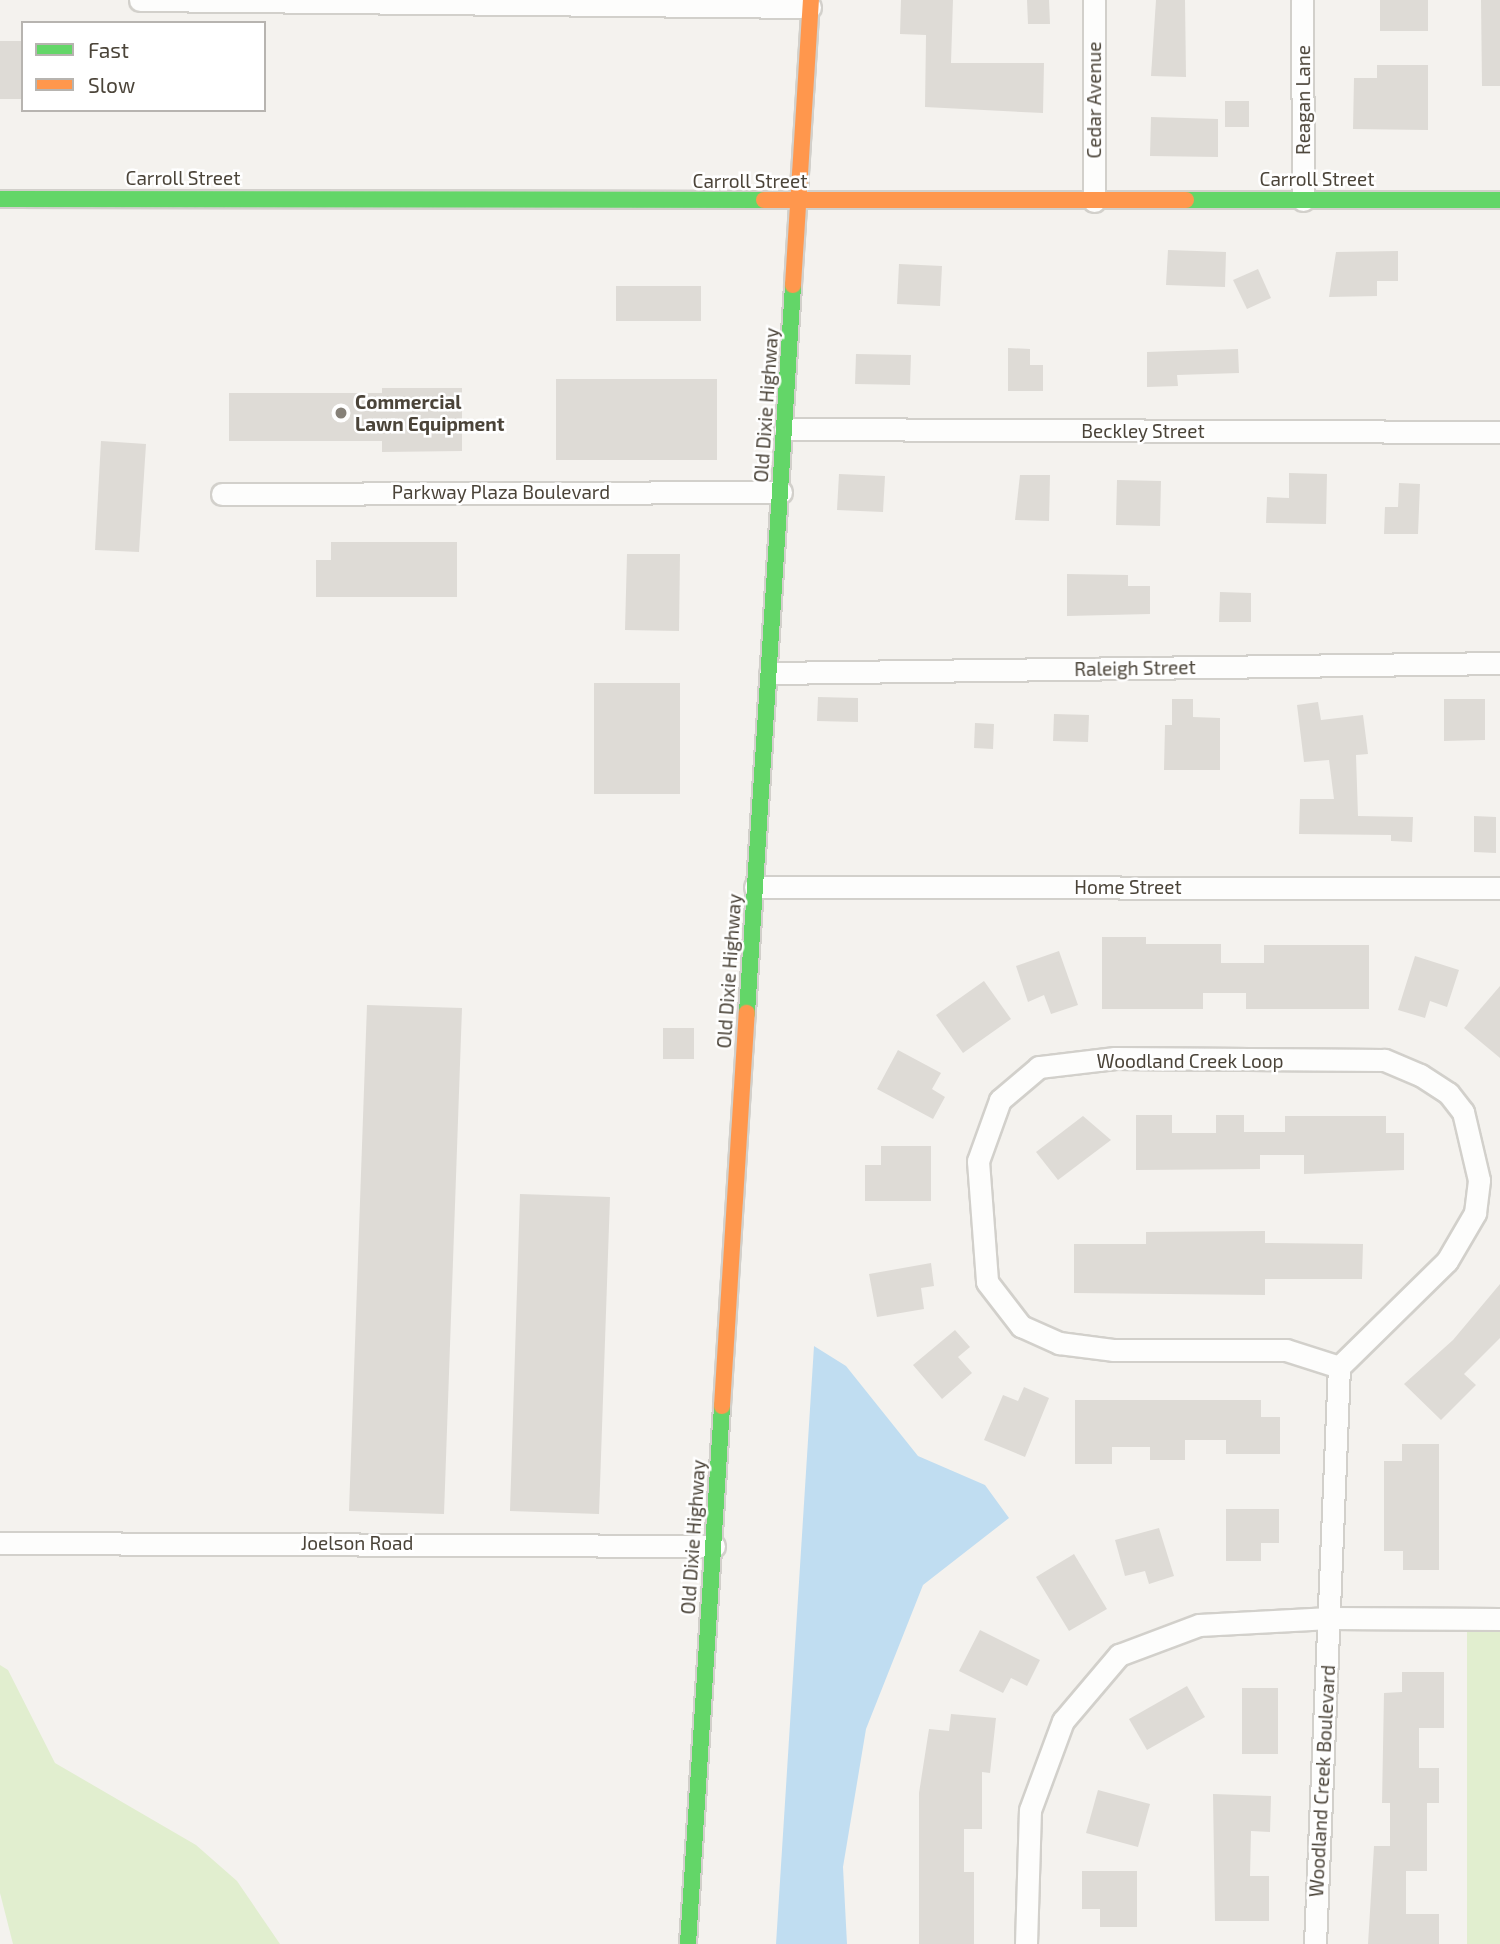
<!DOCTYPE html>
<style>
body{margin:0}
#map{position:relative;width:1500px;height:1944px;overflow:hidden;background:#f4f2ee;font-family:"Exo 2",sans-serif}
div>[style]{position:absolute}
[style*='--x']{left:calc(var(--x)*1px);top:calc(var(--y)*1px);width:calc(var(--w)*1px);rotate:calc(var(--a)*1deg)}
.green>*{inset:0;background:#e1eecf}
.water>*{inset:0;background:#c0ddf1}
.building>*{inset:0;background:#dedbd6}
.roads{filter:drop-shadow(2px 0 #d2d0cb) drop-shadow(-2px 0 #d2d0cb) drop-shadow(0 2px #d2d0cb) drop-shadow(0 -2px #d2d0cb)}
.street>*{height:21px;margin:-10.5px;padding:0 10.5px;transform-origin:10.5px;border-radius:10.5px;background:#fdfdfc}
.fast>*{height:16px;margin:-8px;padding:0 8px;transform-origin:8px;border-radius:8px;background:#63d668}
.slow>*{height:16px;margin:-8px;padding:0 8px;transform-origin:8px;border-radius:8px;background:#ff974d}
.dots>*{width:19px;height:19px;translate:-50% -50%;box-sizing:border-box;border:4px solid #fff;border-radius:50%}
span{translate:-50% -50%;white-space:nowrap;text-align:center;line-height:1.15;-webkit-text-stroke:5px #fff;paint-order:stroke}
.street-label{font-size:19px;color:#4b4439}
.poi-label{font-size:19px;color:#4b4439;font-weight:700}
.left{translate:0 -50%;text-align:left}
.legend{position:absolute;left:21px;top:21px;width:245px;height:91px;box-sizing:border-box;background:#fff;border:2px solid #b7b4b0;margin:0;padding:9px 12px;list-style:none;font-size:21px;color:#4b4439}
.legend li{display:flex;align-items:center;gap:14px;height:35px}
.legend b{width:35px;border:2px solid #b7b4b0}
</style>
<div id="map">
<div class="green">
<div style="clip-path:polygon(1467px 1632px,1500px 1632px,1500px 1944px,1467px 1944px)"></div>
<div style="clip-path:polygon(0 1665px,8px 1670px,55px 1763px,196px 1845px,237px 1881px,280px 1944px,13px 1944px,0 1893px)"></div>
</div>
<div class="water">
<div style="clip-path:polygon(814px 1346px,846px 1366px,918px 1456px,985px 1485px,1009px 1518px,923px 1585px,866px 1729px,843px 1867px,847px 1944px,776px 1944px)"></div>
</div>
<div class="building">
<div style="clip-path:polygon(901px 0,953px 0,951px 63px,1044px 63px,1043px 113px,925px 107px,926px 35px,900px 34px)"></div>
<div style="clip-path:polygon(1027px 0,1049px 0,1050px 24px,1028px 24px)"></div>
<div style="clip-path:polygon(1156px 0,1185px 0,1186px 77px,1151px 76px)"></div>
<div style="clip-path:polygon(1380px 0,1428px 0,1428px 31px,1380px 31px)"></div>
<div style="clip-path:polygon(1481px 0,1500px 0,1500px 86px,1482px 86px)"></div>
<div style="clip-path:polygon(0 41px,23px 41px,23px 99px,0 99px)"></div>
<div style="clip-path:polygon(1377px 65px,1428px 65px,1428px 130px,1353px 129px,1354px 78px,1377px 78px)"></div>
<div style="clip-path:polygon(1225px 101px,1249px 101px,1249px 127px,1225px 127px)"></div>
<div style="clip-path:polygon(1151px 117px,1218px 119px,1218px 157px,1150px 156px)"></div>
<div style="clip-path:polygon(1168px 250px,1226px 252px,1225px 287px,1166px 285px)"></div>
<div style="clip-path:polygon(1398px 251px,1398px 281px,1377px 281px,1377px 296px,1329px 297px,1336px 252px)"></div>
<div style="clip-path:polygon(899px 264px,942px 266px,940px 306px,897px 304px)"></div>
<div style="clip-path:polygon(1258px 269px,1271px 298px,1247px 309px,1233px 280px)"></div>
<div style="clip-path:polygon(616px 286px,701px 286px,701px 321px,616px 321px)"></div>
<div style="clip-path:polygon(1008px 348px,1030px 349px,1030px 365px,1043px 365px,1043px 391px,1008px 391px)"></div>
<div style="clip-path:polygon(1238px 349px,1239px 373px,1177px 375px,1178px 386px,1147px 387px,1147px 352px)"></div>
<div style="clip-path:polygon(856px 354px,911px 355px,910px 385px,855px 384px)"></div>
<div style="clip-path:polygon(556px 379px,717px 379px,717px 460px,556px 460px)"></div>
<div style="clip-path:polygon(382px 388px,462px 388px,462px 451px,382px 452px,382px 441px,229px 441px,229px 393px,382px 393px)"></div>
<div style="clip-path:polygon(101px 441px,146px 444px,139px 552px,95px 550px)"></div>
<div style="clip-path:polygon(1289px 473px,1327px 474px,1326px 524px,1266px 523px,1267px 497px,1289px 498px)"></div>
<div style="clip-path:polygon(839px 474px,885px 476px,883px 512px,837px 510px)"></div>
<div style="clip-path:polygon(1020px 475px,1050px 475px,1049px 521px,1015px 520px)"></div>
<div style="clip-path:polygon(1117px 480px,1161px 481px,1160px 526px,1116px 525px)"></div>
<div style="clip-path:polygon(1399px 483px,1420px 484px,1418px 534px,1384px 534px,1385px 507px,1398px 507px)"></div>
<div style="clip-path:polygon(331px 542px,457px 542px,457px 597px,316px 597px,316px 560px,331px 560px)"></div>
<div style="clip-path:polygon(627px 554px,680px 554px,679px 631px,625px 630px)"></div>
<div style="clip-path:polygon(1067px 574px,1128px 575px,1128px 586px,1150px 586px,1150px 614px,1067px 616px)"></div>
<div style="clip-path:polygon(1220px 592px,1251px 593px,1251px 622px,1219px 622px)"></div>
<div style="clip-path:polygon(594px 683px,680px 683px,680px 794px,594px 794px)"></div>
<div style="clip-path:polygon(818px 697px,858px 698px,858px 722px,817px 721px)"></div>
<div style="clip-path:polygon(1172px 699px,1193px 699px,1193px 717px,1220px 718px,1220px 770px,1164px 770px,1165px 725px,1172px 725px)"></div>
<div style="clip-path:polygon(1444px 699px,1485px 699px,1485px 740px,1444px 741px)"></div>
<div style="clip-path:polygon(1318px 702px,1321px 720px,1363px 715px,1368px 754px,1356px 755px,1358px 816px,1413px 817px,1412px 842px,1391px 841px,1391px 835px,1299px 834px,1300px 799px,1334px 799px,1329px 760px,1304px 762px,1297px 705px)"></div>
<div style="clip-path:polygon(1054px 714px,1089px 715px,1088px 742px,1053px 741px)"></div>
<div style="clip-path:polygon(975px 723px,994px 724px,993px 749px,974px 748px)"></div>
<div style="clip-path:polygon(1474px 816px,1496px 817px,1496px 853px,1474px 852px)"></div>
<div style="clip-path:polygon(1102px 937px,1146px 937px,1146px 944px,1221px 944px,1221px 963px,1264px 963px,1264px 945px,1369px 945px,1369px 1009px,1246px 1009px,1246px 993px,1203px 993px,1203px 1009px,1102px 1009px)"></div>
<div style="clip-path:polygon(1059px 951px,1078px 1005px,1051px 1014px,1044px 995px,1028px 1002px,1016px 966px)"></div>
<div style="clip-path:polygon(1415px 956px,1459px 970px,1447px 1007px,1430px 1001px,1425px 1018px,1398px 1010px)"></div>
<div style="clip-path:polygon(984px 981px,1011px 1019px,963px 1053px,936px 1015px)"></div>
<div style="clip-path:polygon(1500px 986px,1500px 1058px,1464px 1028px)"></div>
<div style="clip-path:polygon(367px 1005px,462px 1008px,444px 1514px,349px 1511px)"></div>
<div style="clip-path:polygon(663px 1028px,694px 1028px,694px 1059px,663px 1059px)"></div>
<div style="clip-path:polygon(898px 1050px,941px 1073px,932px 1089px,945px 1097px,933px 1119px,877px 1089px)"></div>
<div style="clip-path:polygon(1136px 1115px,1172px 1115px,1172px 1133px,1216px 1133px,1216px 1115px,1244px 1115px,1244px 1132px,1285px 1132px,1285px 1116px,1386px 1116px,1386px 1133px,1404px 1133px,1404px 1170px,1304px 1174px,1304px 1155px,1260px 1155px,1260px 1169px,1136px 1170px)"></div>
<div style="clip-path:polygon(1083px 1116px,1111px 1140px,1058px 1180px,1036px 1152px)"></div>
<div style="clip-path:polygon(881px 1146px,931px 1146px,931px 1201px,865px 1201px,865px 1165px,881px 1165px)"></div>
<div style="clip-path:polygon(520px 1194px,610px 1197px,599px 1514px,510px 1511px)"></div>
<div style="clip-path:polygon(1265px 1231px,1265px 1243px,1363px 1244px,1362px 1279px,1265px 1279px,1265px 1295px,1074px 1293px,1074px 1244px,1146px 1244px,1146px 1232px)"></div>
<div style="clip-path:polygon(931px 1263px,934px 1286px,921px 1288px,924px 1309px,877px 1317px,869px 1274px)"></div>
<div style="clip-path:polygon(1500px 1284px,1500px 1338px,1464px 1374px,1476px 1385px,1441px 1420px,1404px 1384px,1453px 1340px)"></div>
<div style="clip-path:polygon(955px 1330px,970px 1347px,958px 1357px,972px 1373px,942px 1399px,913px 1365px)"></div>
<div style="clip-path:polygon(1024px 1387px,1049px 1398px,1025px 1457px,984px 1440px,1003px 1395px,1018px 1401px)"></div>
<div style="clip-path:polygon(1075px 1400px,1261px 1400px,1261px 1417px,1280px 1417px,1280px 1454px,1226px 1454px,1226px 1440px,1185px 1440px,1185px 1460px,1150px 1460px,1150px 1447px,1112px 1447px,1112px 1464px,1075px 1464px)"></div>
<div style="clip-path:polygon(1402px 1444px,1439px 1444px,1439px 1570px,1403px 1570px,1403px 1551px,1384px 1551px,1384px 1461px,1402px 1461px)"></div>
<div style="clip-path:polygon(1226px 1509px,1279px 1509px,1279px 1543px,1261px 1543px,1261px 1561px,1226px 1561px)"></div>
<div style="clip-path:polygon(1159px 1528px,1174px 1576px,1149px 1584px,1145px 1571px,1125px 1576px,1115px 1540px)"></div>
<div style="clip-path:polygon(1074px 1554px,1107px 1609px,1069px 1631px,1036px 1577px)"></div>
<div style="clip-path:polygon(980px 1630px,1040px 1660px,1027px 1686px,1011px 1678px,1003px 1693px,959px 1671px)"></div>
<div style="clip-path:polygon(1402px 1672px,1444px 1672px,1444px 1728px,1419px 1728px,1419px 1768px,1439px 1768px,1439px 1803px,1427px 1803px,1427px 1871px,1406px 1871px,1406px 1914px,1439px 1914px,1439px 1944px,1368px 1944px,1374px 1846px,1390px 1846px,1390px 1803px,1382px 1803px,1384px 1693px,1402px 1692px)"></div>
<div style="clip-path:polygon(1187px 1686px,1205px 1717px,1147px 1750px,1129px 1719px)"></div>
<div style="clip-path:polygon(1242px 1688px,1278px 1688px,1278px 1754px,1242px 1754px)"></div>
<div style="clip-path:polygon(951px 1714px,996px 1718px,990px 1773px,982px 1772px,982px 1829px,964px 1829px,964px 1872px,974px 1872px,974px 1944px,919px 1944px,919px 1793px,929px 1729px,949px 1731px)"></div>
<div style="clip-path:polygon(1098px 1790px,1150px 1804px,1138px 1847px,1086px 1833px)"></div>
<div style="clip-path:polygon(1213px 1794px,1271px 1796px,1270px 1832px,1251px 1831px,1250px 1876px,1269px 1876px,1269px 1921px,1215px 1921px)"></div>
<div style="clip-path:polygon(1082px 1871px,1137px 1871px,1137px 1927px,1100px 1927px,1100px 1909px,1082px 1909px)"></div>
</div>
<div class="roads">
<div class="street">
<div style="--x:140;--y:0;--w:670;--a:0.6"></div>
<div style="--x:1302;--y:0;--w:200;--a:89.7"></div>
<div style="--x:1094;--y:201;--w:201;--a:-90"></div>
<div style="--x:785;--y:429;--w:715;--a:0.24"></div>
<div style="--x:222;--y:494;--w:559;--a:-0.2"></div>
<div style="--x:770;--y:673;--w:730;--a:-0.78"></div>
<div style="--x:755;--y:887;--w:745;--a:0.08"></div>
<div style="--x:0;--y:1543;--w:714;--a:0.24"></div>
<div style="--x:1026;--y:1944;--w:134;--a:-88.3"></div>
<div style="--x:1030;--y:1810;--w:95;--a:-69.7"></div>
<div style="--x:1063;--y:1721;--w:87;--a:-49.7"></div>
<div style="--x:1119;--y:1655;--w:85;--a:-20.6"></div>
<div style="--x:1199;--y:1625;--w:131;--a:-3.1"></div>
<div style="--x:1330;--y:1618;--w:170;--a:0.3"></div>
<div style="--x:1315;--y:1944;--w:577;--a:-87.62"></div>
<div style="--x:1339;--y:1367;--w:151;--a:-44.5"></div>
<div style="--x:1447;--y:1261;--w:56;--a:-59.7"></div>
<div style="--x:1475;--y:1213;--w:33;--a:-83"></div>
<div style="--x:1479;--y:1180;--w:70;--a:-103.2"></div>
<div style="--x:1463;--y:1112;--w:24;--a:-128"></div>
<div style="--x:1448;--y:1093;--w:33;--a:-147"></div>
<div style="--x:1420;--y:1075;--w:39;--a:-157"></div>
<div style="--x:1384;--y:1060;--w:269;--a:-179.6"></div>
<div style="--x:1115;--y:1058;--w:77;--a:173.2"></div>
<div style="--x:1039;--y:1067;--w:51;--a:139.8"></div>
<div style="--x:1000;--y:1100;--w:65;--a:109.8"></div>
<div style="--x:978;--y:1161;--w:121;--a:85.7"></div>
<div style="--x:987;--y:1282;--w:56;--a:52.3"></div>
<div style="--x:1021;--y:1326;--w:42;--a:24.1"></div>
<div style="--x:1059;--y:1343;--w:54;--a:7.4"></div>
<div style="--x:1113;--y:1350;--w:173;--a:0"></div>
<div style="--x:1286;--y:1350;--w:56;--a:17.8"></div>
</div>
<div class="fast">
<div style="--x:0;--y:199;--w:764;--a:0.07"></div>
<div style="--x:1186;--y:200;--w:314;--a:0"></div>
<div style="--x:747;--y:1013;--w:729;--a:-86.38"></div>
<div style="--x:688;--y:1944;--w:539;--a:-86.38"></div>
</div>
<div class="slow">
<div style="--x:764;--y:200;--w:422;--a:0"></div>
<div style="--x:793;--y:285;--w:286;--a:-86.4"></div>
<div style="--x:722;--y:1406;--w:394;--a:-86.4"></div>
</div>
</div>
<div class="dots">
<div style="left:341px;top:413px;background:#868178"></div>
</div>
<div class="street-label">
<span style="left:1094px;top:100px;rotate:-90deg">Cedar Avenue</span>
<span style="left:1303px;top:100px;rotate:-90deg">Reagan Lane</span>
<span style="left:183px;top:178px">Carroll Street</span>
<span style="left:1317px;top:179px">Carroll Street</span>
<span style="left:750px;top:181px">Carroll Street</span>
<span style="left:766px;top:405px;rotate:-86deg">Old Dixie Highway</span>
<span style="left:1143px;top:431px">Beckley Street</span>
<span style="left:501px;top:492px">Parkway Plaza Boulevard</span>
<span style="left:1135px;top:668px;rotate:-1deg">Raleigh Street</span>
<span style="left:1128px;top:887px">Home Street</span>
<span style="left:729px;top:971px;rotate:-86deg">Old Dixie Highway</span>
<span style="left:1190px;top:1061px">Woodland Creek Loop</span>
<span style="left:693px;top:1537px;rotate:-86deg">Old Dixie Highway</span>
<span style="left:357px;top:1543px">Joelson Road</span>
<span style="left:1322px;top:1781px;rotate:-87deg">Woodland Creek Boulevard</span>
</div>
<div class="poi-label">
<span class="left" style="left:355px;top:413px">Commercial<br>Lawn Equipment</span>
</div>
<ul class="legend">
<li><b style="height:9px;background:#63d668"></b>Fast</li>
<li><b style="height:9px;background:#ff974d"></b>Slow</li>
</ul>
</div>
